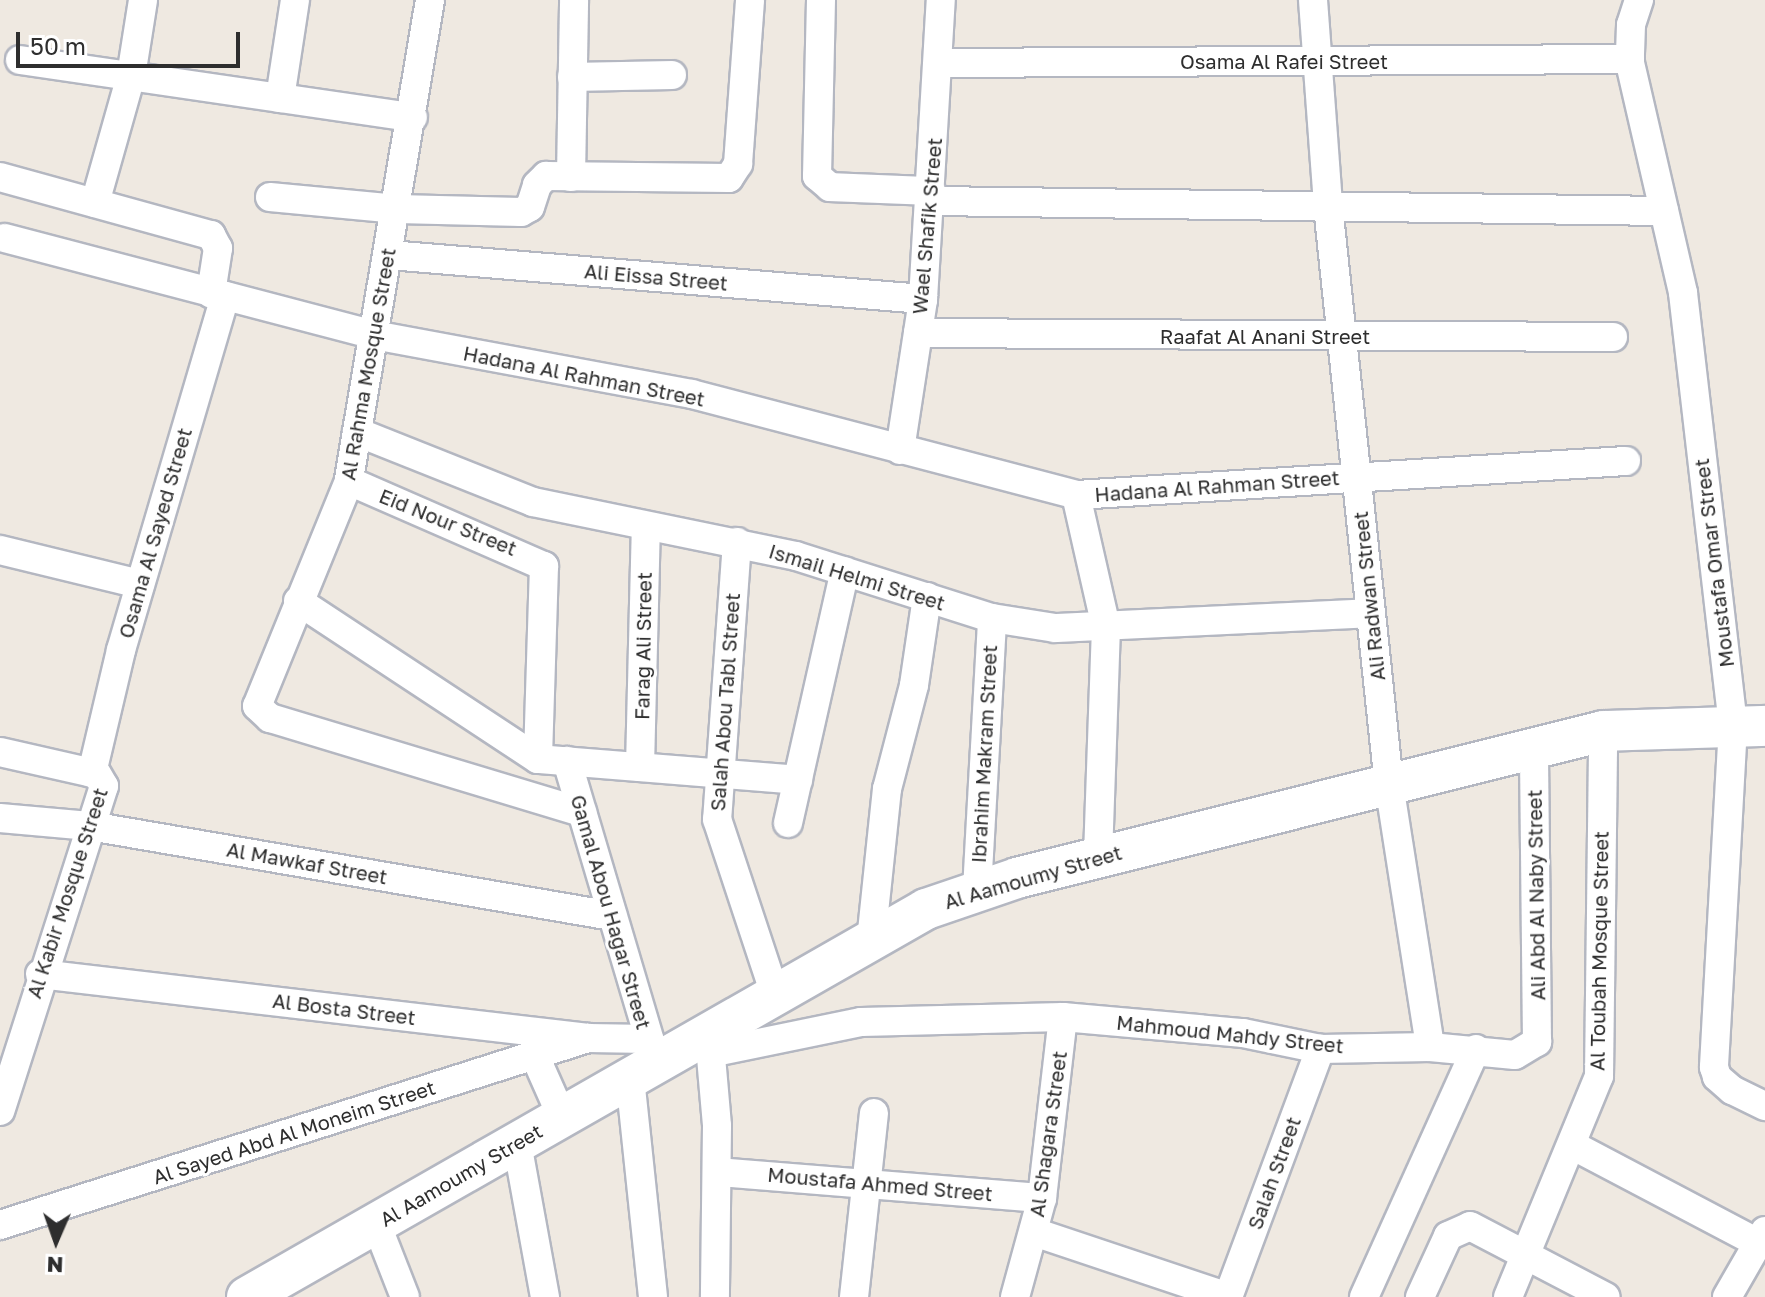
<!DOCTYPE html>
<style>
body{margin:0}
#map{position:relative;width:1765px;height:1297px;overflow:hidden;background:#efe9e1;font-family:"Golos Text",sans-serif}
div>[style]{position:absolute}
[style*='--x']{left:calc(var(--x)*1px);top:calc(var(--y)*1px);width:calc(var(--w)*1px);rotate:calc(var(--a)*1deg)}
.roads{filter:drop-shadow(2px 0 #b4b7c1) drop-shadow(-2px 0 #b4b7c1) drop-shadow(0 2px #b4b7c1) drop-shadow(0 -2px #b4b7c1)}
.street>*{height:28px;margin:-14px;padding:0 14px;transform-origin:14px;border-radius:14px;background:#fff}
.secondary>*{height:40px;margin:-20px;padding:0 20px;transform-origin:20px;border-radius:20px;background:#fff}
span{translate:-50% -50%;white-space:nowrap;text-align:center;line-height:1.15;-webkit-text-stroke:6px #fff;paint-order:stroke}
.street-label{font-size:20px;color:#2e2e2e}
.north{position:absolute;left:16px;top:1201px;width:80px;height:80px;-webkit-text-stroke:6px #fff;paint-order:stroke;rotate:182deg;font-size:22px;font-weight:700;line-height:32px;text-align:center;color:#2e2e2e}
.north::after{content:'';display:block;margin:auto;width:28px;height:36px;background:#2e2e2e;clip-path:polygon(50% 0,100% 100%,50% 72%,0 100%)}
.scale{position:absolute;left:16px;top:32px;width:224px;height:36px;box-sizing:border-box;border:4px solid #2e2e2e;border-top:0;padding-left:10px;font-size:24px;line-height:28px;white-space:nowrap;color:#2e2e2e;-webkit-text-stroke:6px #fff;paint-order:stroke}
</style>
<div id="map">
<div class="roads">
<div class="street">
<div style="--x:430;--y:0;--w:488;--a:99.6"></div>
<div style="--x:349;--y:481;--w:243;--a:112.2"></div>
<div style="--x:257;--y:706;--w:18;--a:43"></div>
<div style="--x:270;--y:718;--w:326;--a:16.8"></div>
<div style="--x:821;--y:0;--w:176;--a:91.3"></div>
<div style="--x:817;--y:176;--w:17;--a:40"></div>
<div style="--x:830;--y:187;--w:101;--a:2.3"></div>
<div style="--x:1313;--y:0;--w:207;--a:85.8"></div>
<div style="--x:1328;--y:206;--w:581;--a:83.98"></div>
<div style="--x:1389;--y:784;--w:266;--a:81.1"></div>
<div style="--x:1639;--y:0;--w:26;--a:108"></div>
<div style="--x:1631;--y:25;--w:38;--a:92"></div>
<div style="--x:1630;--y:63;--w:236;--a:77"></div>
<div style="--x:1683;--y:293;--w:436;--a:83.4"></div>
<div style="--x:1733;--y:726;--w:342;--a:93.2"></div>
<div style="--x:1714;--y:1067;--w:10;--a:73"></div>
<div style="--x:1717;--y:1077;--w:20;--a:41"></div>
<div style="--x:1732;--y:1090;--w:37;--a:26"></div>
<div style="--x:20;--y:60;--w:397;--a:8.3"></div>
<div style="--x:938;--y:63;--w:692;--a:-0.33"></div>
<div style="--x:572;--y:77;--w:100;--a:-1.1"></div>
<div style="--x:280;--y:98;--w:99;--a:-81.3"></div>
<div style="--x:0;--y:177;--w:219;--a:15.4"></div>
<div style="--x:211;--y:235;--w:15;--a:62"></div>
<div style="--x:218;--y:248;--w:46;--a:98.8"></div>
<div style="--x:571;--y:177;--w:177;--a:-89"></div>
<div style="--x:270;--y:197;--w:128;--a:5.4"></div>
<div style="--x:397;--y:209;--w:124;--a:1.4"></div>
<div style="--x:521;--y:212;--w:10;--a:-29"></div>
<div style="--x:530;--y:207;--w:23;--a:-72"></div>
<div style="--x:537;--y:185;--w:13;--a:-45"></div>
<div style="--x:546;--y:176;--w:183;--a:0.6"></div>
<div style="--x:729;--y:178;--w:17;--a:-57"></div>
<div style="--x:738;--y:164;--w:164;--a:-85.8"></div>
<div style="--x:931;--y:201;--w:733;--a:0.78"></div>
<div style="--x:95;--y:203;--w:132;--a:-74.2"></div>
<div style="--x:131;--y:76;--w:77;--a:-81"></div>
<div style="--x:5;--y:238;--w:382;--a:14.7"></div>
<div style="--x:374;--y:335;--w:323;--a:10.5"></div>
<div style="--x:692;--y:394;--w:397;--a:14.7"></div>
<div style="--x:1076;--y:495;--w:551;--a:-3.54"></div>
<div style="--x:389;--y:255;--w:536;--a:4.71"></div>
<div style="--x:918;--y:333;--w:695;--a:0.33"></div>
<div style="--x:357;--y:432;--w:189;--a:21.7"></div>
<div style="--x:533;--y:502;--w:268;--a:11.6"></div>
<div style="--x:796;--y:556;--w:206;--a:17.6"></div>
<div style="--x:992;--y:618;--w:64;--a:9"></div>
<div style="--x:1055;--y:628;--w:316;--a:-2.7"></div>
<div style="--x:900;--y:450;--w:153;--a:-81.3"></div>
<div style="--x:923;--y:299;--w:300;--a:-86.6"></div>
<div style="--x:349;--y:481;--w:213;--a:23.6"></div>
<div style="--x:544;--y:566;--w:193;--a:91.8"></div>
<div style="--x:1076;--y:495;--w:135;--a:77.2"></div>
<div style="--x:1106;--y:627;--w:230;--a:92"></div>
<div style="--x:737;--y:542;--w:278;--a:94.1"></div>
<div style="--x:717;--y:819;--w:188;--a:71.7"></div>
<div style="--x:0;--y:550;--w:144;--a:13.7"></div>
<div style="--x:298;--y:601;--w:287;--a:33.4"></div>
<div style="--x:538;--y:759;--w:261;--a:4.6"></div>
<div style="--x:0;--y:752;--w:99;--a:12.8"></div>
<div style="--x:97;--y:774;--w:14;--a:60"></div>
<div style="--x:104;--y:786;--w:341;--a:107.7"></div>
<div style="--x:567;--y:761;--w:307;--a:73.5"></div>
<div style="--x:640;--y:767;--w:241;--a:-88.6"></div>
<div style="--x:92;--y:773;--w:126;--a:-76.7"></div>
<div style="--x:121;--y:650;--w:369;--a:-73.6"></div>
<div style="--x:0;--y:818;--w:90;--a:5.1"></div>
<div style="--x:90;--y:826;--w:530;--a:9.78"></div>
<div style="--x:788;--y:823;--w:258;--a:-77.3"></div>
<div style="--x:977;--y:890;--w:272;--a:-86.8"></div>
<div style="--x:871;--y:941;--w:153;--a:-84"></div>
<div style="--x:887;--y:789;--w:107;--a:-75.4"></div>
<div style="--x:914;--y:685;--w:89;--a:-81.6"></div>
<div style="--x:40;--y:974;--w:552;--a:6.66"></div>
<div style="--x:588;--y:1038;--w:61;--a:0.9"></div>
<div style="--x:709;--y:1034;--w:92;--a:85"></div>
<div style="--x:717;--y:1126;--w:171;--a:90.7"></div>
<div style="--x:710;--y:1053;--w:154;--a:-11.6"></div>
<div style="--x:861;--y:1022;--w:202;--a:-1.4"></div>
<div style="--x:1063;--y:1017;--w:181;--a:5.1"></div>
<div style="--x:1243;--y:1033;--w:79;--a:11.7"></div>
<div style="--x:1320;--y:1049;--w:110;--a:-1"></div>
<div style="--x:1430;--y:1047;--w:85;--a:5.4"></div>
<div style="--x:1515;--y:1055;--w:26;--a:-31"></div>
<div style="--x:1537;--y:1042;--w:295;--a:-90.6"></div>
<div style="--x:535;--y:1056;--w:67;--a:66.1"></div>
<div style="--x:630;--y:1078;--w:220;--a:84"></div>
<div style="--x:517;--y:1143;--w:157;--a:79.7"></div>
<div style="--x:1572;--y:1145;--w:210;--a:27.8"></div>
<div style="--x:718;--y:1172;--w:325;--a:4.6"></div>
<div style="--x:376;--y:1223;--w:79;--a:68.6"></div>
<div style="--x:0;--y:1225;--w:617;--a:-17.64"></div>
<div style="--x:1034;--y:1232;--w:205;--a:18.5"></div>
<div style="--x:1228;--y:1297;--w:265;--a:-69.6"></div>
<div style="--x:854;--y:1297;--w:185;--a:-83.8"></div>
<div style="--x:1015;--y:1297;--w:103;--a:-74.7"></div>
<div style="--x:1042;--y:1198;--w:182;--a:-83.4"></div>
<div style="--x:1364;--y:1297;--w:272;--a:-65.7"></div>
<div style="--x:1420;--y:1297;--w:67;--a:-65.3"></div>
<div style="--x:1448;--y:1236;--w:24;--a:-24"></div>
<div style="--x:1470;--y:1226;--w:153;--a:27.6"></div>
<div style="--x:1508;--y:1297;--w:239;--a:-67.6"></div>
<div style="--x:1599;--y:1076;--w:345;--a:-89.3"></div>
<div style="--x:1727;--y:1297;--w:76;--a:-60.1"></div>
</div>
<div class="secondary">
<div style="--x:247;--y:1297;--w:782;--a:-29.74"></div>
<div style="--x:926;--y:909;--w:96;--a:-18.8"></div>
<div style="--x:1017;--y:878;--w:604;--a:-14.08"></div>
<div style="--x:1603;--y:731;--w:162;--a:-1.8"></div>
</div>
</div>
<div class="street-label">
<span style="left:1284px;top:61px">Osama Al Rafei Street</span>
<span style="left:927px;top:226px;rotate:-85deg">Wael Shafik Street</span>
<span style="left:656px;top:277px;rotate:5deg">Ali Eissa Street</span>
<span style="left:1265px;top:336px">Raafat Al Anani Street</span>
<span style="left:368px;top:364px;rotate:-80deg">Al Rahma Mosque Street</span>
<span style="left:584px;top:376px;rotate:11deg">Hadana Al Rahman Street</span>
<span style="left:1217px;top:486px;rotate:-4deg">Hadana Al Rahman Street</span>
<span style="left:448px;top:522px;rotate:22deg">Eid Nour Street</span>
<span style="left:155px;top:533px;rotate:-74deg">Osama Al Sayed Street</span>
<span style="left:1714px;top:563px;rotate:-97deg">Moustafa Omar Street</span>
<span style="left:857px;top:577px;rotate:17deg">Ismail Helmi Street</span>
<span style="left:1369px;top:596px;rotate:-96deg">Ali Radwan Street</span>
<span style="left:643px;top:646px;rotate:-89deg">Farag Ali Street</span>
<span style="left:725px;top:702px;rotate:-86deg">Salah Abou Tabl Street</span>
<span style="left:984px;top:754px;rotate:-87deg">Ibrahim Makram Street</span>
<span style="left:307px;top:863px;rotate:10deg">Al Mawkaf Street</span>
<span style="left:1033px;top:877px;rotate:-16deg">Al Aamoumy Street</span>
<span style="left:67px;top:893px;rotate:-72deg">Al Kabir Mosque Street</span>
<span style="left:1536px;top:895px;rotate:-91deg">Ali Abd Al Naby Street</span>
<span style="left:611px;top:912px;rotate:74deg">Gamal Abou Hagar Street</span>
<span style="left:1599px;top:951px;rotate:-89deg">Al Toubah Mosque Street</span>
<span style="left:344px;top:1009px;rotate:7deg">Al Bosta Street</span>
<span style="left:1230px;top:1034px;rotate:6deg">Mahmoud Mahdy Street</span>
<span style="left:294px;top:1132px;rotate:-18deg">Al Sayed Abd Al Moneim Street</span>
<span style="left:1048px;top:1134px;rotate:-82deg">Al Shagara Street</span>
<span style="left:1274px;top:1173px;rotate:-70deg">Salah Street</span>
<span style="left:461px;top:1175px;rotate:-30deg">Al Aamoumy Street</span>
<span style="left:880px;top:1184px;rotate:5deg">Moustafa Ahmed Street</span>
</div>
<div class="north">N</div>
<div class="scale">50 m</div>
</div>
